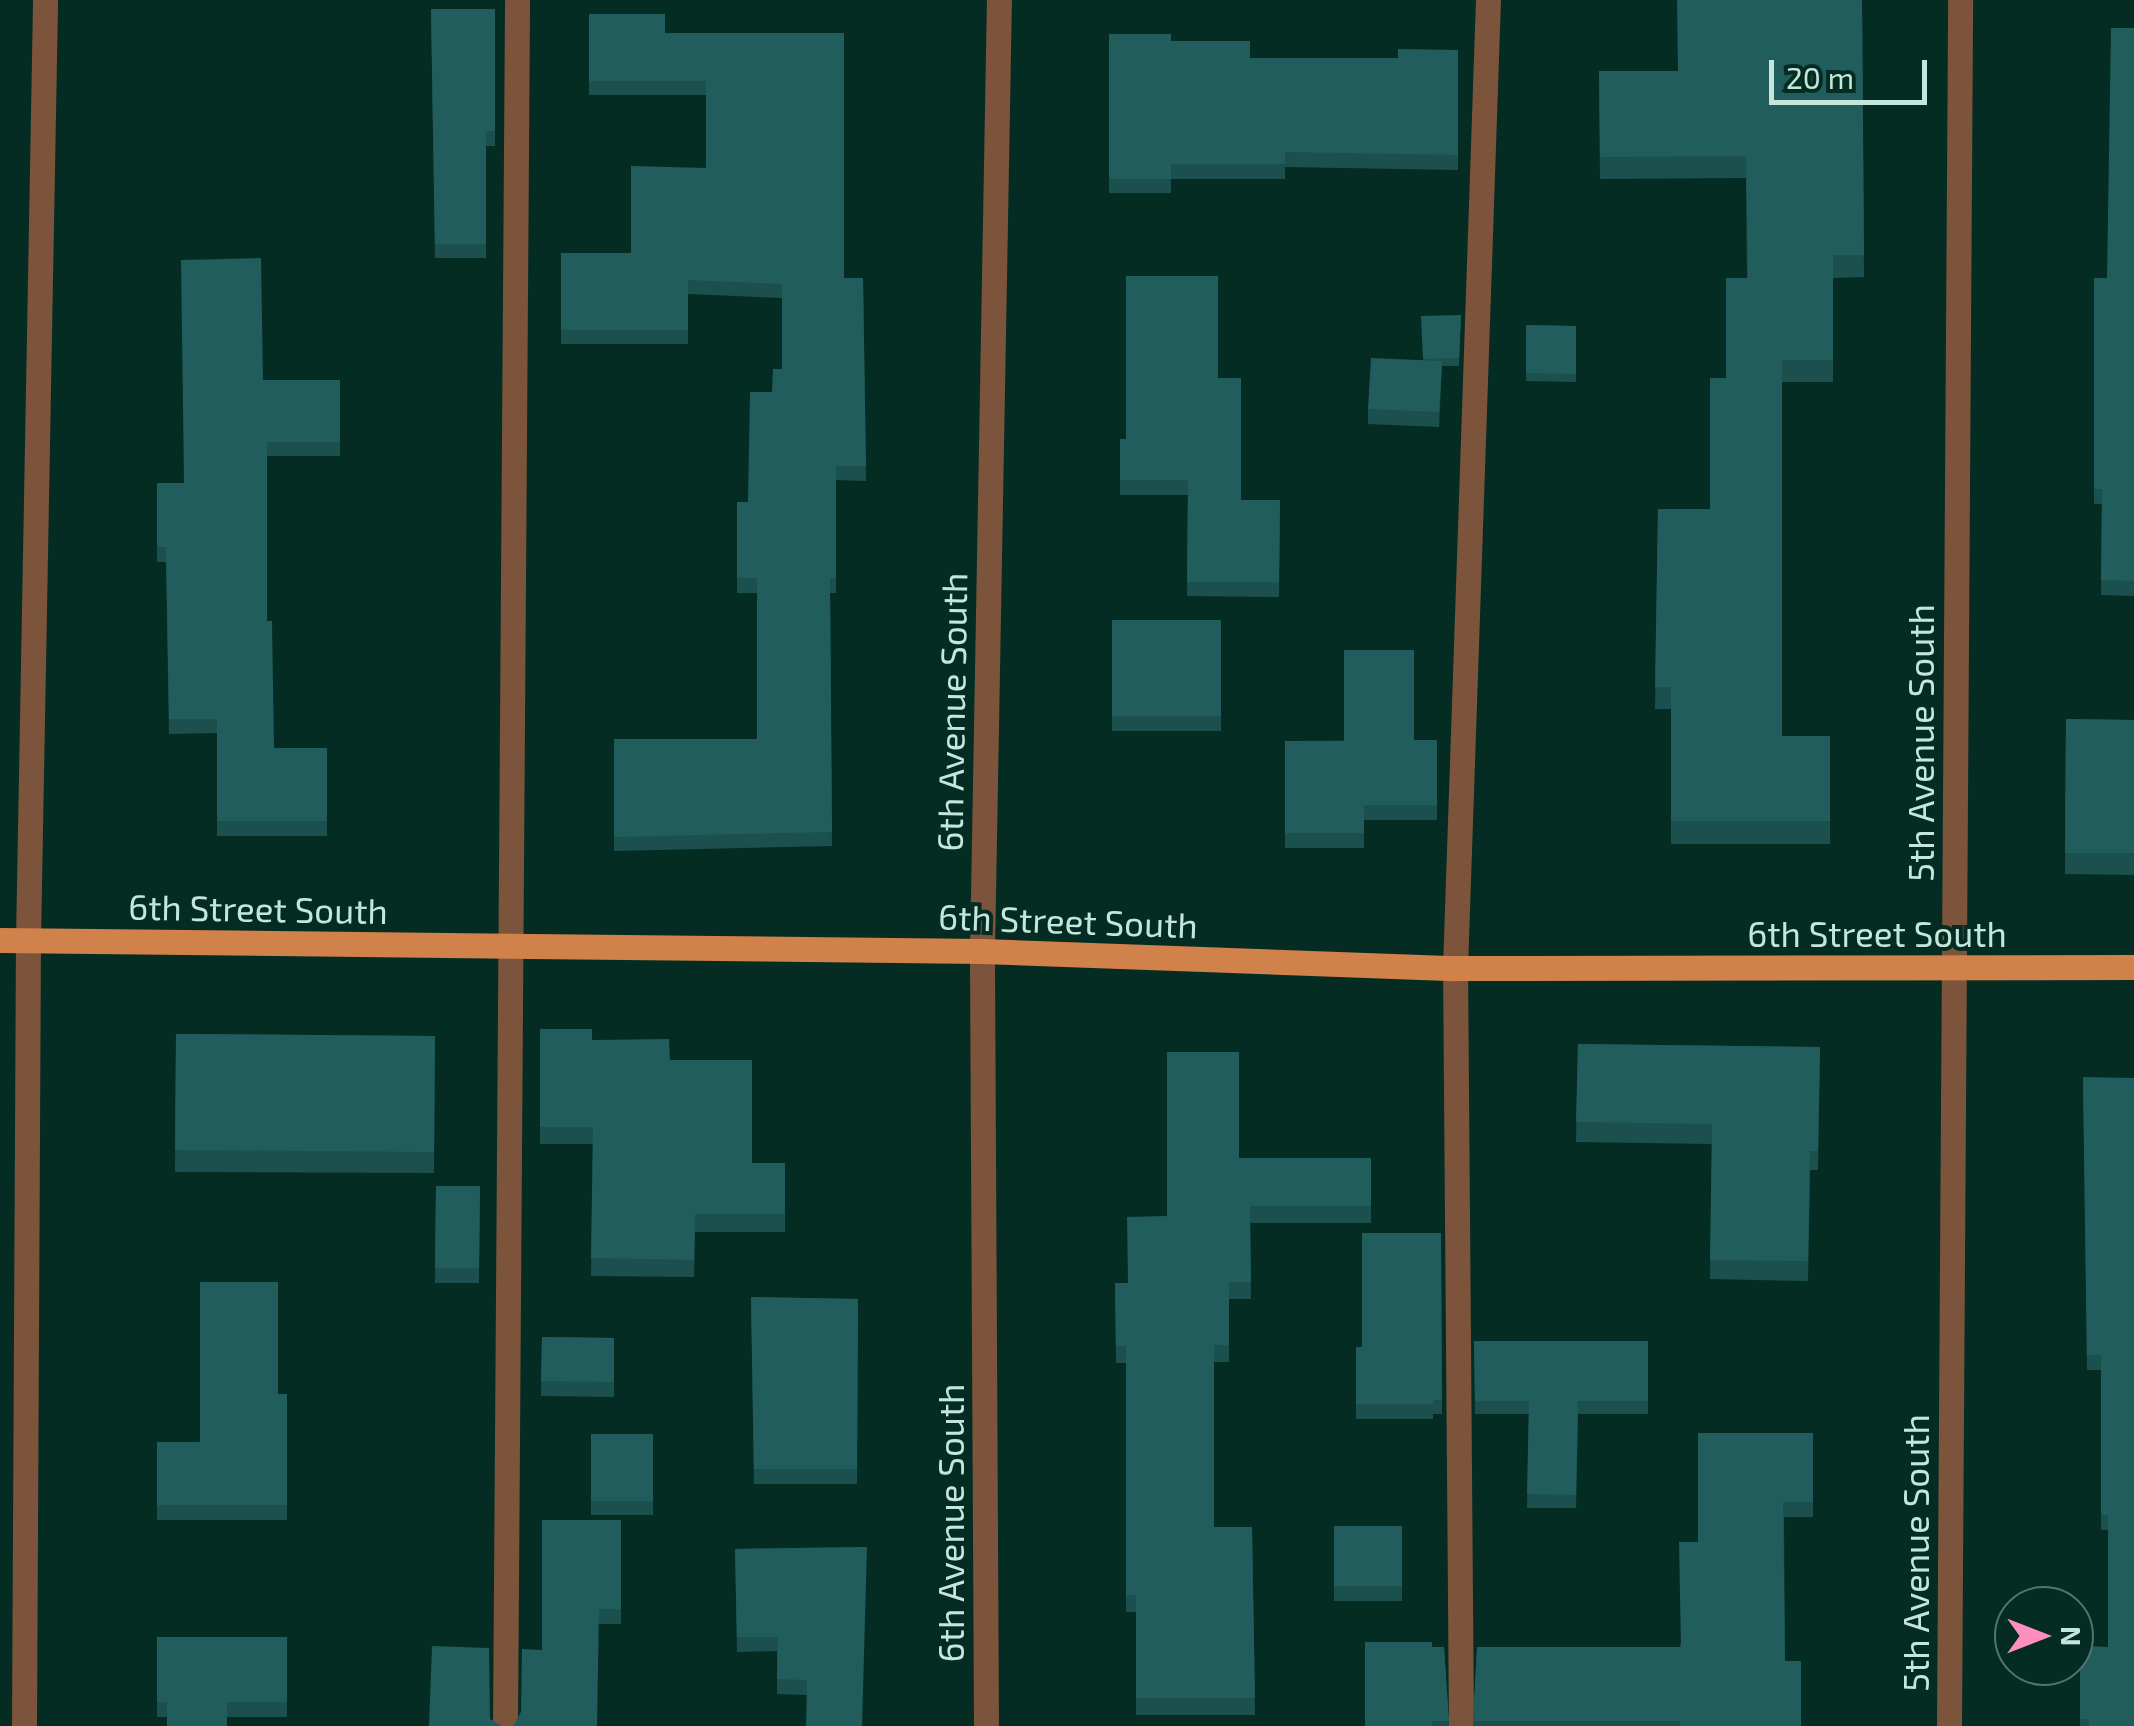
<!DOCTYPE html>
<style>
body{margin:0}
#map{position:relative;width:2134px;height:1726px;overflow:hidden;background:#052c23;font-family:"Exo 2",sans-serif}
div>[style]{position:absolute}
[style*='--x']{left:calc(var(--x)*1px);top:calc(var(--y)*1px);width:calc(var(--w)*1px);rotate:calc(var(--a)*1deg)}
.minor>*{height:25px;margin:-12.5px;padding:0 12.5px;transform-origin:12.5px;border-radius:12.5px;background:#7b543b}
.major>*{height:25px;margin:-12.5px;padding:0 12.5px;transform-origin:12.5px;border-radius:12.5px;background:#d1814a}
.wall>*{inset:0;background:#1c504f}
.building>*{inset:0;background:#205d5c}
span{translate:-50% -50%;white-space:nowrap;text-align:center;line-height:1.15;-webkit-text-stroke:8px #052c23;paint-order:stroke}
.street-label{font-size:35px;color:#c4e6db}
.north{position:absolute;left:1994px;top:1586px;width:100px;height:100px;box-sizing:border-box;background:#052c23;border:2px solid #51766d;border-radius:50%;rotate:90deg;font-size:28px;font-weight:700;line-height:40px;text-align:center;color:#c4e6db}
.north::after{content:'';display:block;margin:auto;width:35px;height:45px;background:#fd8ebe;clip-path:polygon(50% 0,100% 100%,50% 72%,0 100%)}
.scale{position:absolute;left:1769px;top:60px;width:158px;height:45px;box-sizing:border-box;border:5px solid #c4e6db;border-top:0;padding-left:12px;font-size:30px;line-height:35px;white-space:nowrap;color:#c4e6db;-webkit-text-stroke:8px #052c23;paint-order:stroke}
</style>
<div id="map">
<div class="minor">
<div style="--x:24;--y:1726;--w:786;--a:-89.71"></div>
<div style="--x:28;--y:940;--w:940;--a:-88.96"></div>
<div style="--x:505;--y:1726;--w:1726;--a:-89.6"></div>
<div style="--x:986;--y:1726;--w:775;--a:-90.3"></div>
<div style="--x:982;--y:951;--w:951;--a:-88.98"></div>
<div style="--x:1461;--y:1726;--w:758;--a:-90.45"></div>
<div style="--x:1455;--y:968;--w:969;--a:-88.05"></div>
<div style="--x:1949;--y:1726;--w:1726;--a:-89.63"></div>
</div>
<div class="major">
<div style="--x:0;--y:940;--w:982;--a:0.64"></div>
<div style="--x:982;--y:951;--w:473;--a:2.1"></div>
<div style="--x:1455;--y:968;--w:679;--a:-0.08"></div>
</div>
<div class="wall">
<div style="clip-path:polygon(1862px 0,1864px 277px,1833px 278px,1833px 382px,1782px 382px,1782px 736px,1830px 736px,1830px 844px,1671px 844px,1671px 709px,1655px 709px,1658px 509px,1710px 509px,1726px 378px,1747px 278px,1746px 178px,1600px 179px,1599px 71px,1677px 71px)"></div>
<div style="clip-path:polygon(431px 9px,495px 9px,495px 146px,486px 146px,486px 258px,435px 258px)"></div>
<div style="clip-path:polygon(589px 14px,665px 33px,844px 33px,844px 278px,863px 278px,866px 481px,836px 480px,836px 593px,830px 593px,832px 846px,614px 851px,614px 739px,757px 739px,757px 593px,737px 593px,737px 502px,748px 502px,772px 392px,782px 369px,782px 298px,688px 294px,688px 344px,561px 344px,561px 253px,631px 253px,706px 168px,706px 95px,589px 95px)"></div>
<div style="clip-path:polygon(2134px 28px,2134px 596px,2101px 595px,2102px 504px,2094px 504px,2094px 278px,2107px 278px)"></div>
<div style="clip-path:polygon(1109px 34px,1250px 58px,1398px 58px,1458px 50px,1458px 170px,1285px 167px,1285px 179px,1171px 179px,1171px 193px,1109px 193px)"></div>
<div style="clip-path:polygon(1461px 315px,1459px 366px,1442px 366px,1439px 427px,1368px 424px,1368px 409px,1423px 360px)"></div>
<div style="clip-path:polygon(1526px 325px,1576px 326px,1576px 382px,1526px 381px)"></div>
<div style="clip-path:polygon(1218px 378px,1241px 500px,1280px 500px,1279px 597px,1187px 596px,1188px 495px,1120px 495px,1120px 439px,1126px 439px)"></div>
<div style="clip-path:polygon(263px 380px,340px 380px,340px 456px,267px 456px,267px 621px,274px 748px,327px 748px,327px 836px,217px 836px,217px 733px,169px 734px,166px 562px,157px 562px,157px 483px,184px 483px)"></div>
<div style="clip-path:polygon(1112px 620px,1221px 620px,1221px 731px,1112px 731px)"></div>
<div style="clip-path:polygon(2066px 719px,2134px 720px,2134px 875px,2065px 874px)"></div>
<div style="clip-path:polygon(1437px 740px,1437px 820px,1364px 820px,1364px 848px,1285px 848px,1285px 741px)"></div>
<div style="clip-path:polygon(540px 1029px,592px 1040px,670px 1060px,752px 1163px,785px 1163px,785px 1232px,695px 1232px,694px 1277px,591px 1276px,593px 1144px,540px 1144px)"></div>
<div style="clip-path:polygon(176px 1034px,435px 1036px,434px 1173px,175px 1172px)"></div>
<div style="clip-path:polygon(1578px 1044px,1820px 1047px,1818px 1170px,1810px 1170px,1808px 1281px,1710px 1279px,1712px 1144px,1576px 1142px)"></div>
<div style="clip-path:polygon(2083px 1077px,2134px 1726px,2080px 1726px,2080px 1646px,2108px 1647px,2108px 1530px,2101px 1530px,2101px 1370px,2087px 1370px)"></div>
<div style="clip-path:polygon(1239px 1158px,1371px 1158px,1371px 1223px,1250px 1223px,1251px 1299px,1229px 1299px,1229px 1362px,1214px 1362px,1214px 1527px,1252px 1527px,1255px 1715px,1136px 1715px,1136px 1612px,1126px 1612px,1126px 1363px,1116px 1363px,1115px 1283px,1128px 1283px,1167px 1216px)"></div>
<div style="clip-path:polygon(436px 1186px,480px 1186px,479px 1283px,435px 1283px)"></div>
<div style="clip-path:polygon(1441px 1233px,1442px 1414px,1433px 1414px,1433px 1419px,1356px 1419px,1356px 1347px,1362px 1347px)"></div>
<div style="clip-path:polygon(751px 1297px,858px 1299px,857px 1484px,754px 1484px)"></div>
<div style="clip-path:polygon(542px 1337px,614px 1338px,614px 1397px,541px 1396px)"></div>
<div style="clip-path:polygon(1474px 1341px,1648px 1341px,1648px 1414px,1578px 1414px,1576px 1508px,1527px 1508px,1529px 1414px,1475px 1414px)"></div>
<div style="clip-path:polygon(278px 1394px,287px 1394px,287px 1520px,157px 1520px,157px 1442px,200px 1442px)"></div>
<div style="clip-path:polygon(1813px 1433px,1813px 1517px,1784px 1517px,1785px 1661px,1801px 1726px,1473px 1726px,1477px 1647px,1680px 1647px,1698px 1542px)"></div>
<div style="clip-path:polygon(591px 1434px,653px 1434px,653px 1515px,591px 1515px)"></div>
<div style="clip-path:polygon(621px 1520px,621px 1624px,599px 1624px,514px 1725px,521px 1712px,542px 1650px)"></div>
<div style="clip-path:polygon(1334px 1526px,1402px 1526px,1402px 1601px,1334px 1601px)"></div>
<div style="clip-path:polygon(867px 1547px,807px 1695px,777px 1694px,777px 1651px,737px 1652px,735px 1549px)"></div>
<div style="clip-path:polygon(157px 1637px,287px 1637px,287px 1717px,157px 1717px)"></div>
<div style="clip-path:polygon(1432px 1647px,1444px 1647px,1449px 1726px,1365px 1726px)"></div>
</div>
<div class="building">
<div style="clip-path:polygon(1677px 0,1862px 0,1864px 255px,1833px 255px,1833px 360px,1782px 360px,1782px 736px,1830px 736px,1830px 821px,1671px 821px,1671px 687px,1655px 687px,1658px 509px,1710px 509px,1710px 378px,1726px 378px,1726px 278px,1748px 278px,1746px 156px,1600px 157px,1599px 71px,1678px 71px)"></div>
<div style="clip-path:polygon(431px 9px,495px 9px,495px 131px,486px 131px,486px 244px,435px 244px)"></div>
<div style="clip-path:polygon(589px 14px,665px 14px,665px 33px,844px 33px,844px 278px,863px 278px,866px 466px,836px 466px,836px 578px,830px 578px,832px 832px,614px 837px,614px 739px,757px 739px,757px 578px,737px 578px,737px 502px,748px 502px,750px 392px,772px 392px,773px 369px,782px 369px,782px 284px,688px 280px,688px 330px,561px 330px,561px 253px,631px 253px,631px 166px,706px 168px,706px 81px,589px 81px)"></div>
<div style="clip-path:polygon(2111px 28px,2134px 28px,2134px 581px,2101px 580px,2102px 489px,2094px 489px,2094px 278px,2107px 278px)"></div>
<div style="clip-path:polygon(1109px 34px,1171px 34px,1171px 41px,1250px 41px,1250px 58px,1398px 58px,1398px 49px,1458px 50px,1458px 155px,1285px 152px,1285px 164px,1171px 164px,1171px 179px,1109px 179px)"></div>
<div style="clip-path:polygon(261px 258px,263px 380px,340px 380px,340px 442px,267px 442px,267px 621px,272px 621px,274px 748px,327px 748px,327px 821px,217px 821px,217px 719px,169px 719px,166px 547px,157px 547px,157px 483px,184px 483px,181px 260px)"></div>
<div style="clip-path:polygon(1126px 276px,1218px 276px,1218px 378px,1241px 378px,1241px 500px,1280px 500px,1279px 582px,1187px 582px,1188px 480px,1120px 480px,1120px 439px,1126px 439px)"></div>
<div style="clip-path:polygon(1461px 315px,1459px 358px,1423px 359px,1421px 316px)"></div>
<div style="clip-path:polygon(1526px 325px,1576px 326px,1576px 374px,1526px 373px)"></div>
<div style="clip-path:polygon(1371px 358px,1442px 361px,1439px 412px,1368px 409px)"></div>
<div style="clip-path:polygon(1112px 620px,1221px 620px,1221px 716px,1112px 716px)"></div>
<div style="clip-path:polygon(1344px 650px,1414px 650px,1414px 740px,1437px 740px,1437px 805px,1364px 805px,1364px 833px,1285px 833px,1285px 741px,1344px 741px)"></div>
<div style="clip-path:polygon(2066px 719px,2134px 720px,2134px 853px,2065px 853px)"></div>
<div style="clip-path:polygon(540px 1029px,592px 1029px,592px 1040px,669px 1039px,670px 1060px,752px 1060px,752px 1163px,785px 1163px,785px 1214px,695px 1214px,694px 1260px,591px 1258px,593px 1127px,540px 1127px)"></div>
<div style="clip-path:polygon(176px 1034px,435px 1036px,434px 1152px,175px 1150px)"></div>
<div style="clip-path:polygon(1578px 1044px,1820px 1047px,1818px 1151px,1810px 1151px,1808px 1261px,1710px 1260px,1712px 1124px,1576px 1122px)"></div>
<div style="clip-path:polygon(1167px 1052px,1239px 1052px,1239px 1158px,1371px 1158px,1371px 1206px,1250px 1206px,1251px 1282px,1229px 1282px,1229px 1345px,1214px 1345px,1214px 1527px,1252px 1527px,1255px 1698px,1136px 1698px,1136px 1595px,1126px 1595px,1126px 1346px,1116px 1346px,1115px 1283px,1128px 1283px,1127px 1217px,1167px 1216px)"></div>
<div style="clip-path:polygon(2083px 1077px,2134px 1078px,2134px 1726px,2089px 1726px,2089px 1719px,2080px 1719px,2080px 1646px,2108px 1647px,2108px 1515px,2101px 1515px,2101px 1355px,2087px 1355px)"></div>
<div style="clip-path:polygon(436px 1186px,480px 1186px,479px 1268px,435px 1268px)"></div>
<div style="clip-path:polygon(1362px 1233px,1441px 1233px,1442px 1400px,1433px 1400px,1433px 1404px,1356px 1404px,1356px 1347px,1362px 1347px)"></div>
<div style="clip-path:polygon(200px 1282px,278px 1282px,278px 1394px,287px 1394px,287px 1505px,157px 1505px,157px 1442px,200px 1442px)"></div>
<div style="clip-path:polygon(751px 1297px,858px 1299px,857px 1469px,754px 1469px)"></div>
<div style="clip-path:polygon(542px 1337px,614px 1338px,614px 1382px,541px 1381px)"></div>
<div style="clip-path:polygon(1474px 1341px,1648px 1341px,1648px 1401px,1578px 1401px,1576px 1495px,1527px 1494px,1529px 1401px,1475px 1401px)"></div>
<div style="clip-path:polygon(1698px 1433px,1813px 1433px,1813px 1502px,1783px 1502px,1785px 1661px,1801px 1661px,1801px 1726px,1680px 1726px,1680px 1721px,1473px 1721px,1477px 1647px,1681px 1647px,1679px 1542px,1698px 1542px)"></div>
<div style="clip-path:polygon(591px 1434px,653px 1434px,653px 1501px,591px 1501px)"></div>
<div style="clip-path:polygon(542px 1520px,621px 1520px,621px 1609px,599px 1609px,597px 1726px,510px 1726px,514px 1725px,521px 1712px,522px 1649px,542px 1650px)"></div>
<div style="clip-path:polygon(1334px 1526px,1402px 1526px,1402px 1586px,1334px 1586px)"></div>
<div style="clip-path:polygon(867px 1547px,862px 1726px,806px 1726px,807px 1680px,777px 1679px,778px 1637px,737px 1637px,735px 1549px)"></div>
<div style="clip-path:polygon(157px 1637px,287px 1637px,287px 1702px,227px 1702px,227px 1726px,167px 1726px,167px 1702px,157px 1702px)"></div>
<div style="clip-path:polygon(1365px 1642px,1432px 1642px,1432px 1647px,1444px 1647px,1449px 1721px,1432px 1721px,1432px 1726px,1365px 1726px)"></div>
<div style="clip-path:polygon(432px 1646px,489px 1648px,490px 1719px,502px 1726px,429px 1726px)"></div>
</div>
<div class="street-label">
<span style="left:951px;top:712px;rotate:-89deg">6th Avenue South</span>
<span style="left:1920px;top:743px;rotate:-90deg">5th Avenue South</span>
<span style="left:258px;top:908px;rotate:1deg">6th Street South</span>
<span style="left:1068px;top:920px;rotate:2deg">6th Street South</span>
<span style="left:1877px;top:933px">6th Street South</span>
<span style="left:950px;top:1523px;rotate:-90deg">6th Avenue South</span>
<span style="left:1915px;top:1553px;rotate:-90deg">5th Avenue South</span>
</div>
<div class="north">N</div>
<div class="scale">20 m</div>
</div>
